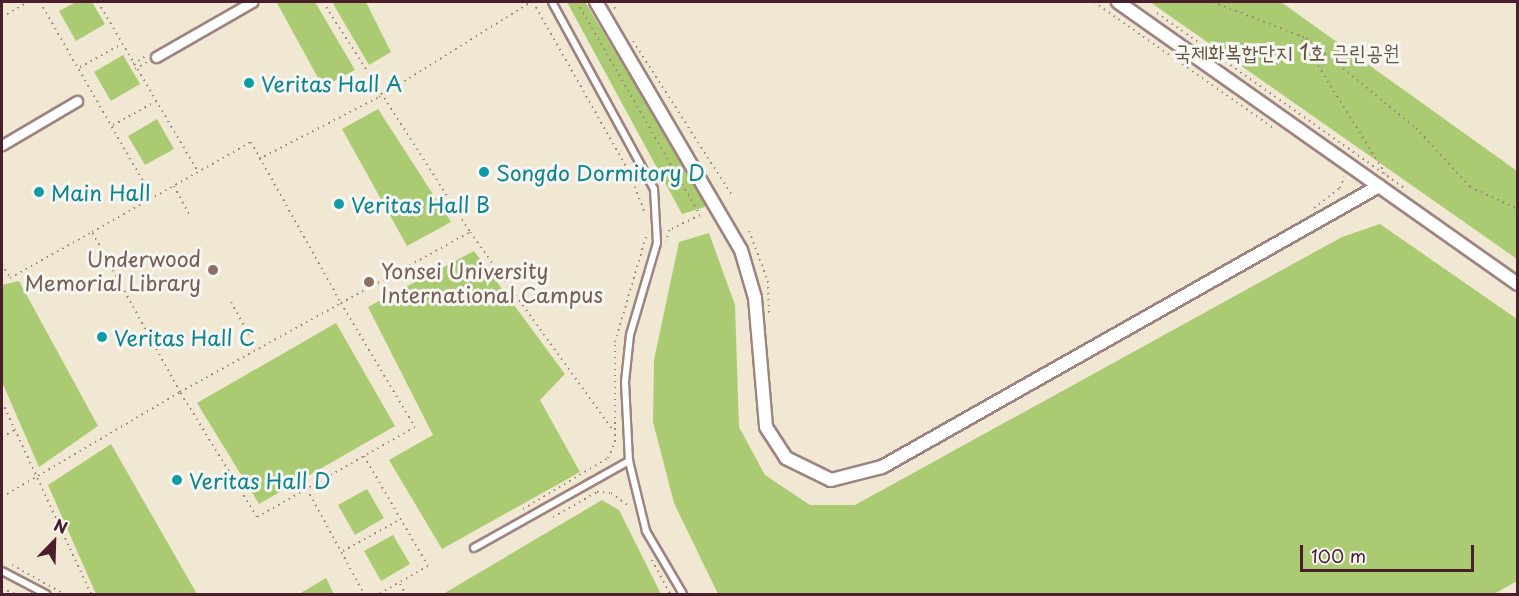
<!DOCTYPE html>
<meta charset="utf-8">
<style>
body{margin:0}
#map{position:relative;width:1519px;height:596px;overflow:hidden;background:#f1e8d4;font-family:"Playpen Sans","Poor Story",sans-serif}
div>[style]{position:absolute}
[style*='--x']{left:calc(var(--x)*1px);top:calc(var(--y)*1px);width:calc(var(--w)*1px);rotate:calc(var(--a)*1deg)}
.green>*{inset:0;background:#abcb72}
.path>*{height:2px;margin-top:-1px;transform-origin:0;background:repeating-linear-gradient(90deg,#9e8480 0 1.5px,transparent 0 6px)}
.roads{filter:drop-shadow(2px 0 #9e8480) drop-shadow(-2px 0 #9e8480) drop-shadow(0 2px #9e8480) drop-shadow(0 -2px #9e8480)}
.service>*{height:6px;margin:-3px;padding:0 3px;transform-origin:3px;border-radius:3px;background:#fff}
.pedestrian>*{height:9px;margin:-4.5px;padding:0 4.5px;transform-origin:4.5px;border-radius:4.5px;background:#fff}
.minor>*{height:12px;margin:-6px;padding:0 6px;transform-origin:6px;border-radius:6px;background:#fff}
.dots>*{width:16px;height:16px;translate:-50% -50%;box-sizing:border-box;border:3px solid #f6f6f2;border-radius:50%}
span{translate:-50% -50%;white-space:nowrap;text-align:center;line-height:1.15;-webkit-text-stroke:6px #f6f6f2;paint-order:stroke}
.park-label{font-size:21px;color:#675340}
.culture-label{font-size:21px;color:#0d838f}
.left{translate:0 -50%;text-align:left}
.education-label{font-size:21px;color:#785e54}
.right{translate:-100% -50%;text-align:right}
.frame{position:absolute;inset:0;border:3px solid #4a1f2b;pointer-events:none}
.north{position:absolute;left:24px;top:512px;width:60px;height:60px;-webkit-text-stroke:4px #f6f6f2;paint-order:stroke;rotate:23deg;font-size:16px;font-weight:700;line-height:24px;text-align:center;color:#4a1f2b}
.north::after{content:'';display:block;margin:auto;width:21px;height:27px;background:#4a1f2b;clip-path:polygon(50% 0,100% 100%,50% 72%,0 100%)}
.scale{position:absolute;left:1300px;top:545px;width:174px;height:27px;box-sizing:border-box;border:3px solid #4a1f2b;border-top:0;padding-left:8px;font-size:18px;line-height:21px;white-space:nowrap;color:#4a1f2b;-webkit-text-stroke:4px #f6f6f2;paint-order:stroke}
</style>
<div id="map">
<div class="green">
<div style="clip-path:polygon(76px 2px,92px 2px,105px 24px,76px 41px,59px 11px)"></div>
<div style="clip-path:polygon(315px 2px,355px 70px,323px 87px,277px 3px)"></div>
<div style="clip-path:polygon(332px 2px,366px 2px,391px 52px,369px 65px)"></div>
<div style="clip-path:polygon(567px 2px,585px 2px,708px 206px,682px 214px)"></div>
<div style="clip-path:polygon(1150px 2px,1281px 2px,1517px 171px,1517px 259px)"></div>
<div style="clip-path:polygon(123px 55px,140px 84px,111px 101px,94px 72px)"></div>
<div style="clip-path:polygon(378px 109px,451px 222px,407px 246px,342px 129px)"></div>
<div style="clip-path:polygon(157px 119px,174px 149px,145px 165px,128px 136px)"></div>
<div style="clip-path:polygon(1380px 224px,1517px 319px,1517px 581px,1494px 594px,718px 594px,674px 503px,653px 422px,654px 360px,679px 242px,709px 233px,735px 305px,739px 427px,765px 475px,810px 505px,855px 505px,1342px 237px)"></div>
<div style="clip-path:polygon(474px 251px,565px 374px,540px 400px,580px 472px,442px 549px,389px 460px,433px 435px,368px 307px)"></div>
<div style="clip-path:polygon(19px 281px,98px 426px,39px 467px,2px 382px,2px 285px)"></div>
<div style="clip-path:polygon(336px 323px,395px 426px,259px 504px,197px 403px)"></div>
<div style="clip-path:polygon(111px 444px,197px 594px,96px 594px,48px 485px)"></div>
<div style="clip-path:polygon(367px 489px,384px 518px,355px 535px,338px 505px)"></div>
<div style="clip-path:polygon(602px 500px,619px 510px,661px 594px,443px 594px)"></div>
<div style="clip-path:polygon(393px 535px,410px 564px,381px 581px,364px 551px)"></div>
<div style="clip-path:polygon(326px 578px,334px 594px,299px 594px)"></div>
</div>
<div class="path">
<div style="--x:40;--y:2;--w:225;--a:60.1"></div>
<div style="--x:98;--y:2;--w:197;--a:59.5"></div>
<div style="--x:323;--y:2;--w:273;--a:57.4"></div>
<div style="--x:470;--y:232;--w:243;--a:54.2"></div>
<div style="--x:533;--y:2;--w:193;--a:60.5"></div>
<div style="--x:628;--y:170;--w:46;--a:68.4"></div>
<div style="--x:577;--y:2;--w:246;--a:60"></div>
<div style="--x:700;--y:215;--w:34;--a:154"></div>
<div style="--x:669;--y:230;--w:12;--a:104"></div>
<div style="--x:611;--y:2;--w:9;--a:58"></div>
<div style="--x:1094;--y:2;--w:221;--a:35.1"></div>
<div style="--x:1213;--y:2;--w:100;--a:21.2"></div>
<div style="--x:1306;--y:38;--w:142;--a:39.3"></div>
<div style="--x:1416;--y:128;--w:80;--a:47.5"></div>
<div style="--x:1470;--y:187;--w:53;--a:24.6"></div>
<div style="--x:1157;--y:13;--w:306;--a:35.3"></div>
<div style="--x:2;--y:17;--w:30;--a:-30"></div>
<div style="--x:1299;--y:35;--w:163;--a:58.1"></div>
<div style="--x:633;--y:41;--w:183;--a:57.3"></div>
<div style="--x:133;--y:64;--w:15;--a:-32"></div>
<div style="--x:80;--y:67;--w:48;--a:-28.7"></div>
<div style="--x:135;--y:69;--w:16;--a:-30"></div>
<div style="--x:113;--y:125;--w:48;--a:-28.7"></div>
<div style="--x:259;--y:159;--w:135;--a:-27.3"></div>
<div style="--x:379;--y:97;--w:179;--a:-32"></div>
<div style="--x:174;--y:186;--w:34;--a:62"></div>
<div style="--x:1314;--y:208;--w:33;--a:-38"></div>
<div style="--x:1340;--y:188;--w:12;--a:-70"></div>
<div style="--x:749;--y:231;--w:53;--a:69.2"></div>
<div style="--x:768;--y:281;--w:34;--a:88"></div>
<div style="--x:2;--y:264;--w:16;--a:60"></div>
<div style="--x:10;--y:278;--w:94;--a:-29.3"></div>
<div style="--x:231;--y:302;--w:54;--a:61"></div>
<div style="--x:341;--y:303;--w:144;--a:59.2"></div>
<div style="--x:415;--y:427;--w:182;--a:150.3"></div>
<div style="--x:257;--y:517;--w:147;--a:-121.6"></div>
<div style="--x:180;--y:392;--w:184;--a:-28.9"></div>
<div style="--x:2;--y:402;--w:212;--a:65.1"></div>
<div style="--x:2;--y:437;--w:15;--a:-28"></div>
<div style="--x:364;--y:456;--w:127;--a:59.8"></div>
<div style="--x:428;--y:566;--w:56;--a:150.3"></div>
<div style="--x:307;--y:489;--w:119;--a:61.5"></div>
<div style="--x:2;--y:497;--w:207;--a:-30.5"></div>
<div style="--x:180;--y:392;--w:183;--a:-118.8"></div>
<div style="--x:92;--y:232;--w:183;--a:-29.5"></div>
<div style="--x:251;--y:142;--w:184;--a:60.8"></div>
<div style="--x:341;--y:303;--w:147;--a:-28.8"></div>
<div style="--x:523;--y:509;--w:99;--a:-31"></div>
<div style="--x:608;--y:458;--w:17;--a:-66"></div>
<div style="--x:615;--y:442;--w:100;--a:-90"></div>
<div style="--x:615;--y:342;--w:114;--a:-73.6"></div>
<div style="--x:553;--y:517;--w:51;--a:-29.6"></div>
<div style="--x:597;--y:492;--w:14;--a:4"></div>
<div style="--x:611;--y:493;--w:24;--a:36"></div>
<div style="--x:343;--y:551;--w:66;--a:-28.9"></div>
<div style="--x:652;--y:560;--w:38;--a:62"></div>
<div style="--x:12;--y:565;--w:60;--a:29.1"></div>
<div style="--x:400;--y:584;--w:12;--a:59"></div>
<div style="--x:2;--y:588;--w:14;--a:25"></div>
</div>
<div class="roads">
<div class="service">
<div style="--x:552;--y:2;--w:213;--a:61.4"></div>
<div style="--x:654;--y:189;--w:54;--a:86.8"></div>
<div style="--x:657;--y:243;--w:96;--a:106.4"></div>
<div style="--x:630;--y:335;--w:47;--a:96.1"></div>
<div style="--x:625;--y:382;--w:79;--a:87.1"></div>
<div style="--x:629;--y:461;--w:72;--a:76.3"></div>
<div style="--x:646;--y:531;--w:73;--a:59.6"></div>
<div style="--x:474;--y:548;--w:178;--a:-29.3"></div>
<div style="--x:2;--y:571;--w:50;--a:27.6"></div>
</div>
<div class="pedestrian">
<div style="--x:156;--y:57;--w:111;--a:-29.8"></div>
<div style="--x:2;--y:145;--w:87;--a:-30.4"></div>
</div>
<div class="minor">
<div style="--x:596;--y:2;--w:287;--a:59.7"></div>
<div style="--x:741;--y:250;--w:50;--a:73.7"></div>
<div style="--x:755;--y:298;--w:129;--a:85.1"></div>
<div style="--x:766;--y:427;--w:37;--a:57"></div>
<div style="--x:786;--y:458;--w:50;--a:26.1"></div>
<div style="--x:831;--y:480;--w:53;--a:-14.3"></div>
<div style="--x:882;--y:467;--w:571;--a:-29.48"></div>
<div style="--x:1118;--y:2;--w:489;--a:35.2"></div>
</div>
</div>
<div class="dots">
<div style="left:249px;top:83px;background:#0f9aa8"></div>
<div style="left:484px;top:172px;background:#0f9aa8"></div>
<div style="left:39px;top:192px;background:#0f9aa8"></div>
<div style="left:339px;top:204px;background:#0f9aa8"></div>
<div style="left:213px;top:270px;background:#8d6e63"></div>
<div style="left:369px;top:282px;background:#8d6e63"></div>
<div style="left:102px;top:337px;background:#0f9aa8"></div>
<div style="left:177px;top:480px;background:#0f9aa8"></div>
</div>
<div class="park-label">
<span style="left:1287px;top:51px">국제화복합단지 1호 근린공원</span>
</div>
<div class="culture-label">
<span class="left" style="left:261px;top:83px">Veritas Hall A</span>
<span class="left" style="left:496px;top:172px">Songdo Dormitory D</span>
<span class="left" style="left:51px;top:192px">Main Hall</span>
<span class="left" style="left:351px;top:204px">Veritas Hall B</span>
<span class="left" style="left:114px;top:337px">Veritas Hall C</span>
<span class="left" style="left:189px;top:480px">Veritas Hall D</span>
</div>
<div class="education-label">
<span class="right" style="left:201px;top:270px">Underwood<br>Memorial Library</span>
<span class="left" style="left:381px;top:282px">Yonsei University<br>International Campus</span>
</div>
<div class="frame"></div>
<div class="north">N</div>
<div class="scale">100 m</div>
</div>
